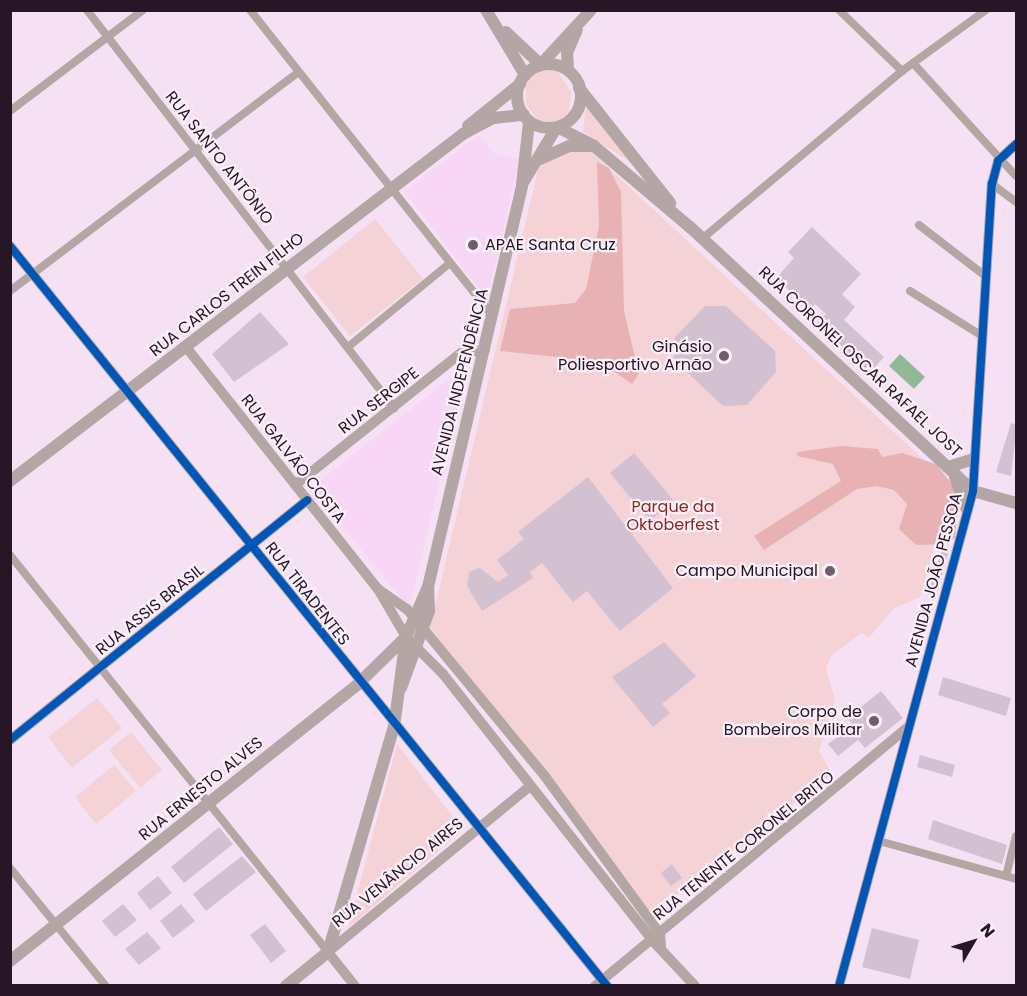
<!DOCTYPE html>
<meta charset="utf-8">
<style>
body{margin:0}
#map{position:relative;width:1027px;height:996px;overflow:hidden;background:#f6e1f4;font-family:Poppins,sans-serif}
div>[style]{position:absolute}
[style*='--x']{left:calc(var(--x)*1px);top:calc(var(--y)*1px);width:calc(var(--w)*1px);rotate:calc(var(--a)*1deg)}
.built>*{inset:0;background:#f8d7f6}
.green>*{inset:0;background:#f5d2d6}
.forest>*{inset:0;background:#e8b1b3}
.water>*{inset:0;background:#91b998}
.building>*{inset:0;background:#d3c1d1}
.minor>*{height:8px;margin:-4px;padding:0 4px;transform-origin:4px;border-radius:4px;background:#b3a6a3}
.tertiary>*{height:10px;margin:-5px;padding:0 5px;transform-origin:5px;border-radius:5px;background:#b3a6a3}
.secondary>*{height:12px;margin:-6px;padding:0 6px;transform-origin:6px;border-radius:6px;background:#b4a6a4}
.secondary>.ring{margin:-6px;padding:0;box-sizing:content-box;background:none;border:12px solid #b4a6a4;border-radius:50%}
.cycleway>*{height:8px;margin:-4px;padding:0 4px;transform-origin:4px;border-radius:4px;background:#0057b8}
.dots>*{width:16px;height:16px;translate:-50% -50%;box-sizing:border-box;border:3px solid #faf0f9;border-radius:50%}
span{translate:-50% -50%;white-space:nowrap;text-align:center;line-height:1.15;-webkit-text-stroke:4.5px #faf0f9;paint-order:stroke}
.street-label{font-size:16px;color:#271626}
.poi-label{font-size:16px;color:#271626}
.left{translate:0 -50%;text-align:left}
.right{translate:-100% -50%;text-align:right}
.park-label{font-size:16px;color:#8b2820}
.frame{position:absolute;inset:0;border:12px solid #271626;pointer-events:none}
.north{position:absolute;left:943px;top:912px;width:60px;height:60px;-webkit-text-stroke:4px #faf0f9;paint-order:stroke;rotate:52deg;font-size:16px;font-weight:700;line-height:24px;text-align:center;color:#271626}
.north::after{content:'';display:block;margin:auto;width:21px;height:27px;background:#271626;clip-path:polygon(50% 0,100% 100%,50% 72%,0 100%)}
</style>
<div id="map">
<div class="built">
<div style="clip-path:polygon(479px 135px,494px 154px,520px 159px,487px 299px,404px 191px)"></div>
<div style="clip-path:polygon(468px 364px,409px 608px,311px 488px)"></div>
</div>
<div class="green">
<div style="clip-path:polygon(538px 67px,556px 69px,571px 92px,569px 111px,556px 126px,542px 125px,526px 105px,526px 80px)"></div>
<div style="clip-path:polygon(586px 103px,635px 165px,583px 132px)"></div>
<div style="clip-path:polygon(587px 148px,938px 473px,936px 542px,920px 597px,893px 609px,869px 638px,862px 633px,831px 656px,826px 668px,835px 700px,819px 751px,832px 774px,650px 916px,430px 628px,538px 170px,551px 155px)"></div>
<div style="clip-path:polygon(375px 219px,423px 279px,350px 336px,303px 277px)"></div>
<div style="clip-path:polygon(97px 698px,122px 728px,72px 768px,48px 737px)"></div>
<div style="clip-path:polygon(131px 732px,162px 770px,140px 788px,109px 750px)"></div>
<div style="clip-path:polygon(397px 744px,463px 830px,348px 928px)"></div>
<div style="clip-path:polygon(114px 765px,136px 791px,96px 824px,75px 797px)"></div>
</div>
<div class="forest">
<div style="clip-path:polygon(597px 162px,609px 168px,621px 192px,624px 311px,639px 374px,632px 384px,612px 370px,575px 359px,500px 351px,510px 309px,575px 303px,586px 289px,599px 226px)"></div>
<div style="clip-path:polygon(841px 446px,878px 449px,882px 457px,902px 453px,936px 464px,959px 493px,955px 538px,944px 544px,916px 545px,899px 529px,907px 504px,894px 490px,877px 486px,857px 489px,764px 550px,754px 536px,841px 481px,833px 464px,797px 456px,798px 452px)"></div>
</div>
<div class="water">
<div style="clip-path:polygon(900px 354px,925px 377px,914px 389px,889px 366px)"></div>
</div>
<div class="building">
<div style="clip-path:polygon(812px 227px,861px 274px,842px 294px,855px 307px,844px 320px,884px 357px,870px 373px,817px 323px,826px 314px,815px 304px,810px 310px,776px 278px,794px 258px,788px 252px)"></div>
<div style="clip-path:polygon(705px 306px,726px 306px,775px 351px,776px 372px,747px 405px,723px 406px,674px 360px,675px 337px)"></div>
<div style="clip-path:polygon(260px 312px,289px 344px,234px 382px,212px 354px)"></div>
<div style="clip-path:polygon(1011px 423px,1017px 425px,1011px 476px,996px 472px)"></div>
<div style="clip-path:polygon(634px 453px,674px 501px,650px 521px,610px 473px)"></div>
<div style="clip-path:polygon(588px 477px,673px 588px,620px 631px,587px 591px,573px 602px,542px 563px,530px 572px,533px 578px,482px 611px,467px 586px,469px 572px,480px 568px,498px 582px,508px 575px,497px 560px,524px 539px,518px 532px)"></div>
<div style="clip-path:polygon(942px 549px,949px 551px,938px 590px,930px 587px)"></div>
<div style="clip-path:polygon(664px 642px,696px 676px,662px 704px,670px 713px,653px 727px,612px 677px)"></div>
<div style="clip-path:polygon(943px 677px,1011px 698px,1006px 716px,938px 695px)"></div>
<div style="clip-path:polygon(881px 691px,903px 718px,865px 748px,858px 740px,838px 756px,828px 744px,853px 725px,847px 718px)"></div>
<div style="clip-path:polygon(920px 755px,955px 765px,952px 777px,917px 767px)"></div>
<div style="clip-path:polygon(933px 820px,1007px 845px,1002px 864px,928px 839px)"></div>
<div style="clip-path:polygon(219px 827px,233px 844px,184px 883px,171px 867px)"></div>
<div style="clip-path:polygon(242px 856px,256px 872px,206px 911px,193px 894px)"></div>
<div style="clip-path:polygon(672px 864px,682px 878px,671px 886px,661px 873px)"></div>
<div style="clip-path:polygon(158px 876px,172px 893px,150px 910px,137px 893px)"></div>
<div style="clip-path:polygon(123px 904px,137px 920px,115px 937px,102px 921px)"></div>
<div style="clip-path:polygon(181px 904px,195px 921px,173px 938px,160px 921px)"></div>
<div style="clip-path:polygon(265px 924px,286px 951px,271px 963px,250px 935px)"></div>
<div style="clip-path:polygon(872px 928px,919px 940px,910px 979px,862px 967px)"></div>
<div style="clip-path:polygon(147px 932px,161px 948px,139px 965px,125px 949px)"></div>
</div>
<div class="minor">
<div style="--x:87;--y:10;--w:503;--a:52.35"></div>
<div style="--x:250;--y:10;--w:389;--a:51.6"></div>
<div style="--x:839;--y:10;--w:88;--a:44.1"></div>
<div style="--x:913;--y:63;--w:153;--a:47.7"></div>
<div style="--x:10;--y:111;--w:167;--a:-37.2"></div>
<div style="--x:992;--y:184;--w:30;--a:37"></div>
<div style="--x:919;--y:225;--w:82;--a:37.6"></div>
<div style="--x:703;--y:238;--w:260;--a:-40"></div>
<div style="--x:902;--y:71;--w:104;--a:-36"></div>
<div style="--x:10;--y:291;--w:360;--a:-37.2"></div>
<div style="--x:910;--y:291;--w:81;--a:31.9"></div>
<div style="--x:348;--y:347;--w:132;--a:-39.5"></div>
<div style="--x:10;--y:555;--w:509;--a:51.31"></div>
<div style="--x:879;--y:841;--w:142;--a:15.5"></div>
<div style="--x:10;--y:868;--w:152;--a:50.9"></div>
<div style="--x:1006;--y:876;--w:41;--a:-76"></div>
</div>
<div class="tertiary">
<div style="--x:10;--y:246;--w:951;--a:51.1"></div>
<div style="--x:186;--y:347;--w:309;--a:51.6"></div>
<div style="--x:378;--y:589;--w:56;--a:59.7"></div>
<div style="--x:406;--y:637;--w:52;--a:45"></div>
<div style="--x:443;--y:674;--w:338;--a:51.8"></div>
<div style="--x:652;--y:940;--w:63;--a:46.9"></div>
<div style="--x:295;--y:485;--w:212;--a:-38.5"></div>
<div style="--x:461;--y:353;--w:24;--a:-7"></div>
<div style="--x:378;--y:589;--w:35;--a:35"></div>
<div style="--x:407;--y:609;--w:215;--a:50.5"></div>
<div style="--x:544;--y:775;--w:197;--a:53.9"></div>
<div style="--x:660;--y:934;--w:12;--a:85"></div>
<div style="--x:10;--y:740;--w:382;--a:-38.9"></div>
<div style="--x:355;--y:986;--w:43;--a:-128.5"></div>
<div style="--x:328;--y:952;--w:261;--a:-39.4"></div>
<div style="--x:595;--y:986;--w:408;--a:-39.6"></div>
<div style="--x:839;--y:986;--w:513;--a:-74.85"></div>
<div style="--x:973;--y:491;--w:308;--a:-86.5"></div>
<div style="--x:992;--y:184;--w:24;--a:-75"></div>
<div style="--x:998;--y:161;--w:25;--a:-43"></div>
</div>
<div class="secondary">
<div style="--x:486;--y:10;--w:76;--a:59"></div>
<div style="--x:506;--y:32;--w:45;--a:43.2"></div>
<div style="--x:544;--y:61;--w:69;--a:-47.3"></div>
<div class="ring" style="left:517px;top:64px;width:52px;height:52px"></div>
<div style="--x:568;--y:70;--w:17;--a:-93"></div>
<div style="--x:567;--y:53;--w:25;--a:-67"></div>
<div style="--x:579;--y:88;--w:147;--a:51.6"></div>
<div style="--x:468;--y:126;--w:67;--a:-38.9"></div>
<div style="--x:559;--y:128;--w:39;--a:27"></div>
<div style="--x:594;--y:146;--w:126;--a:40.2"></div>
<div style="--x:690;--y:227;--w:387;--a:43"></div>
<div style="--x:973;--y:491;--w:45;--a:15.6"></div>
<div style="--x:540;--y:159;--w:32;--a:-24"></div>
<div style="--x:569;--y:146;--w:22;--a:0"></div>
<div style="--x:524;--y:181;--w:60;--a:-58.7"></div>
<div style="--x:948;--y:467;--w:27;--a:-17"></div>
<div style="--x:955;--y:477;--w:35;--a:70"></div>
<div style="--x:10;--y:481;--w:571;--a:-37.45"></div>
<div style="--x:463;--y:134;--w:34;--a:-28"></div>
<div style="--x:493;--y:118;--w:31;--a:-6"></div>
<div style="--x:401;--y:688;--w:82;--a:-70"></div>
<div style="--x:429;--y:611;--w:24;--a:-92"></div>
<div style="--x:428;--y:587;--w:413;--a:-76.8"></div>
<div style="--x:522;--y:185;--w:62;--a:-83.6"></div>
<div style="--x:10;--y:961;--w:446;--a:-38.5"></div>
<div style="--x:359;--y:683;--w:66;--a:-44.4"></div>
<div style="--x:286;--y:986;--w:54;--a:-39"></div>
<div style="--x:328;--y:952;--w:234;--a:-73.7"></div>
<div style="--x:394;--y:727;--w:91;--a:-82.4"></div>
<div style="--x:406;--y:637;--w:55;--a:-66.3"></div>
</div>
<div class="cycleway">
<div style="--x:10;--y:246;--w:951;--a:51.1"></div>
<div style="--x:10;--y:740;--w:382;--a:-38.9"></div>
<div style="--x:839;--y:986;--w:513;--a:-74.85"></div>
<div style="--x:973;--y:491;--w:308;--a:-86.5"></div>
<div style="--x:992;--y:184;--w:24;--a:-75"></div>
<div style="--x:998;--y:161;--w:25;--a:-43"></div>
</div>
<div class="dots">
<div style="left:473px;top:245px;background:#6f5d6e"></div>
<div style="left:724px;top:356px;background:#6f5d6e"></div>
<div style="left:830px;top:571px;background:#6f5d6e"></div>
<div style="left:874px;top:721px;background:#6f5d6e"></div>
</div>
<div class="street-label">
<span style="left:219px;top:158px;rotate:52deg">RUA SANTO ANTÔNIO</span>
<span style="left:227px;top:295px;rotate:-38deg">RUA CARLOS TREIN FILHO</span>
<span style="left:860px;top:362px;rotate:43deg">RUA CORONEL OSCAR RAFAEL JOST</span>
<span style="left:460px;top:382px;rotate:-76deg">AVENIDA INDEPENDÊNCIA</span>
<span style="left:379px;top:401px;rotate:-38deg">RUA SERGIPE</span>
<span style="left:293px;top:459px;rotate:52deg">RUA GALVÃO COSTA</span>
<span style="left:934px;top:580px;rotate:-75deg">AVENIDA JOÃO PESSOA</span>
<span style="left:307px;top:594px;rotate:52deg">RUA TIRADENTES</span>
<span style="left:150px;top:610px;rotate:-39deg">RUA ASSIS BRASIL</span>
<span style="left:201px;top:789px;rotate:-39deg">RUA ERNESTO ALVES</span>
<span style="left:744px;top:846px;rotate:-39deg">RUA TENENTE CORONEL BRITO</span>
<span style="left:398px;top:873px;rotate:-39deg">RUA VENÂNCIO AIRES</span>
</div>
<div class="poi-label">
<span class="left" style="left:485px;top:245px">APAE Santa Cruz</span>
<span class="right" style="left:712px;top:356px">Ginásio<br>Poliesportivo Arnão</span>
<span class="right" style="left:818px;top:571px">Campo Municipal</span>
<span class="right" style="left:862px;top:721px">Corpo de<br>Bombeiros Militar</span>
</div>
<div class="park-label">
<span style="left:673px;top:516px">Parque da<br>Oktoberfest</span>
</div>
<div class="frame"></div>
<div class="north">N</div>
</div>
